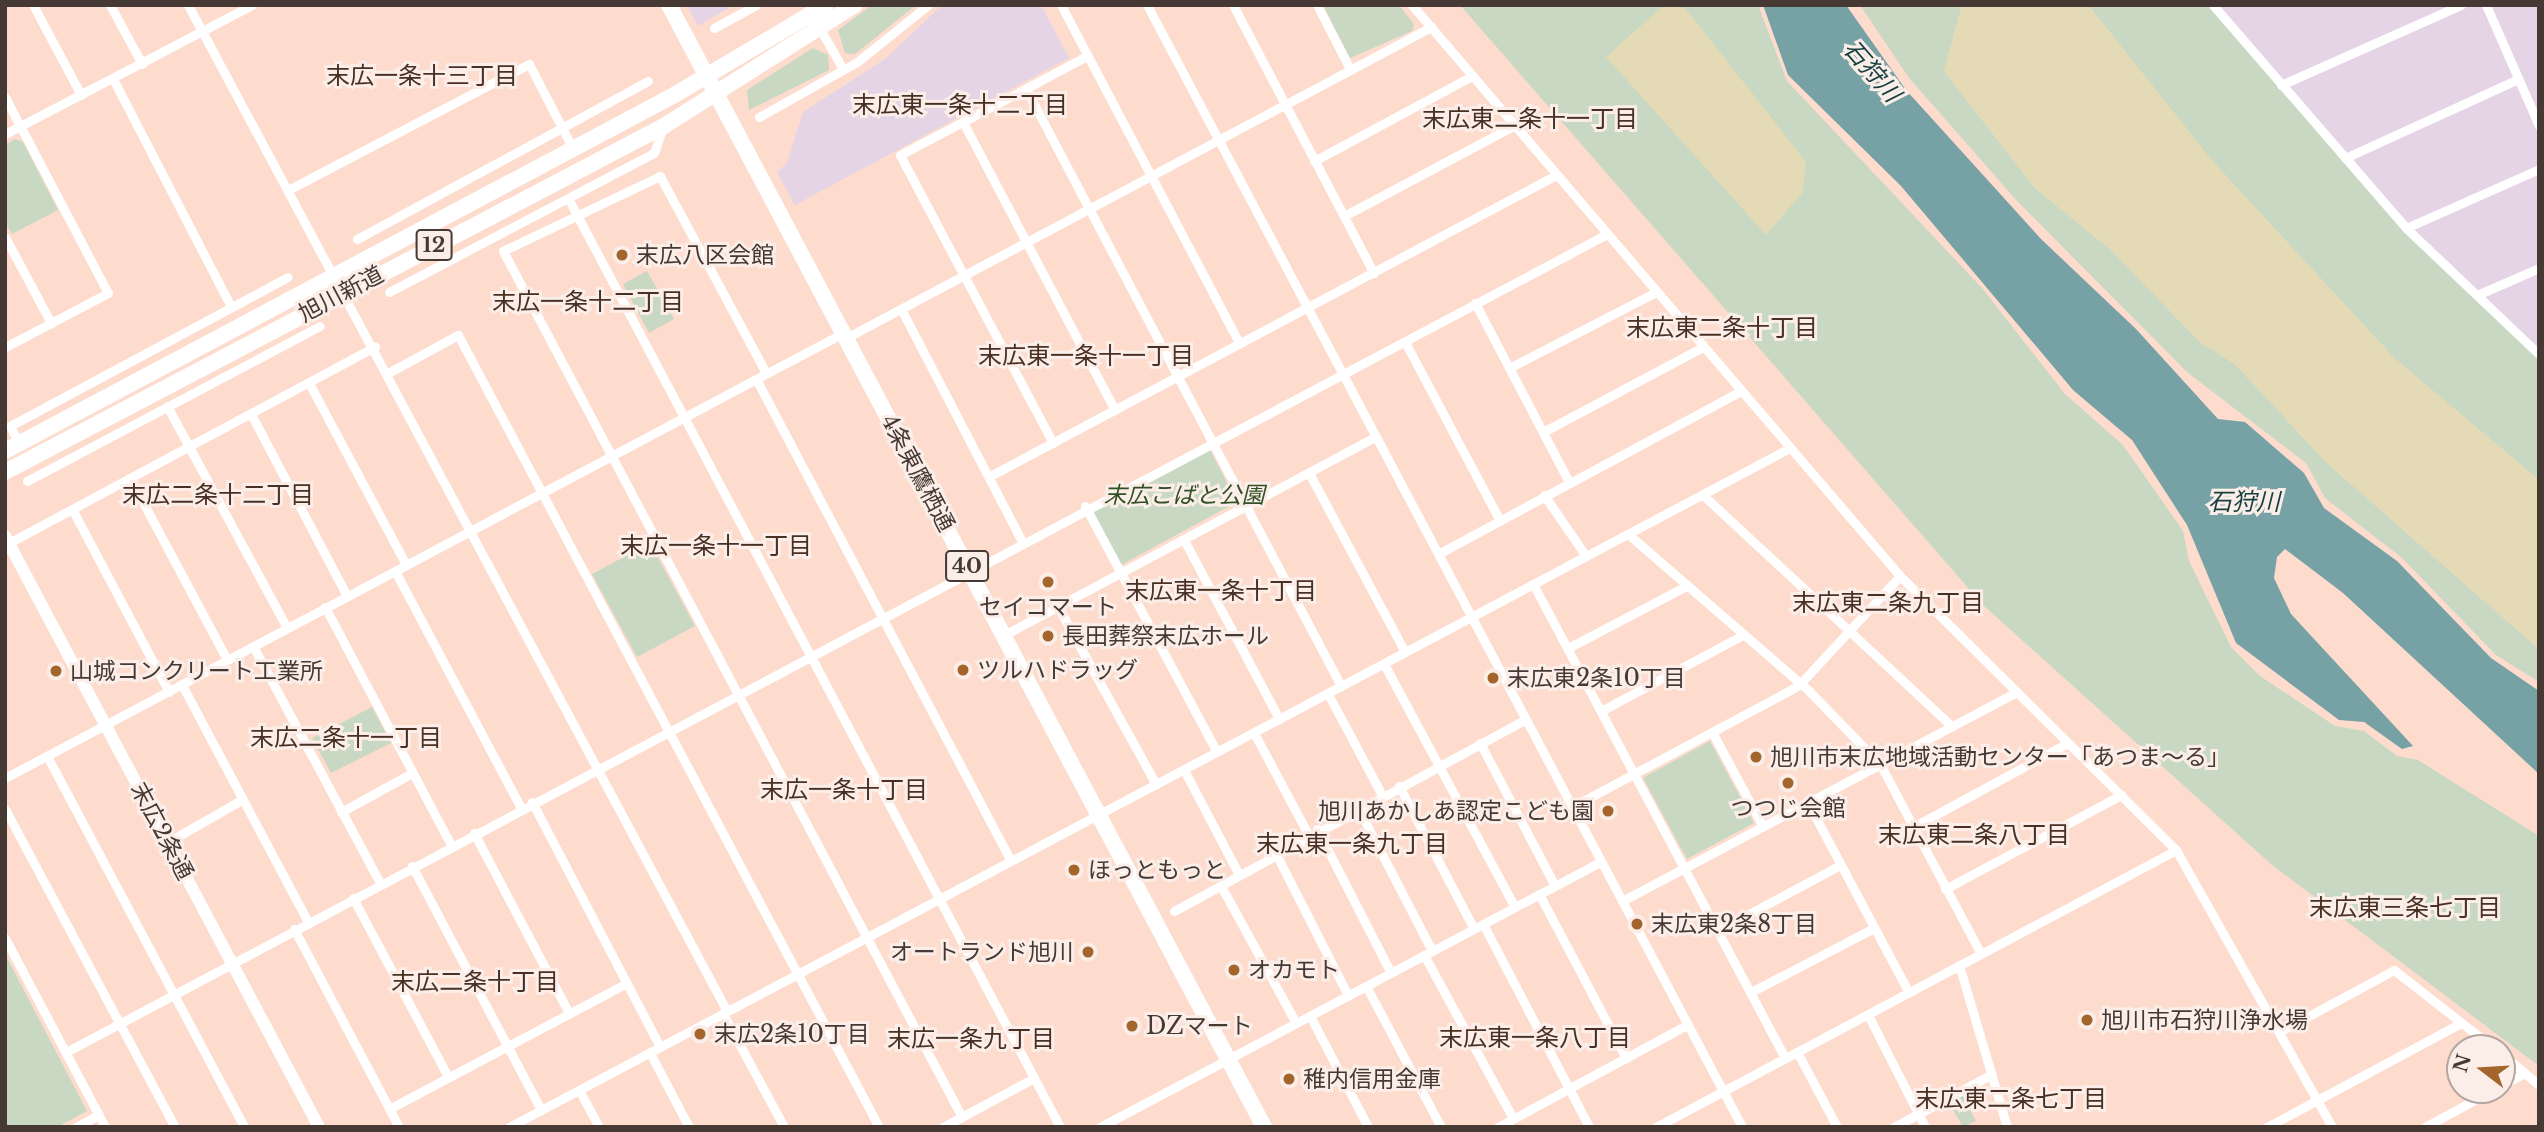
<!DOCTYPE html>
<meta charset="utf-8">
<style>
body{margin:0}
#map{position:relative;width:2544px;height:1132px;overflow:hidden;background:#fddcce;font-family:"Libre Baskerville","Noto Sans JP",serif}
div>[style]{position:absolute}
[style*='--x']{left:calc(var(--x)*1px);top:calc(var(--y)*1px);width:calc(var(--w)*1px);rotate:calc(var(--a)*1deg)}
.industrial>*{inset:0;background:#e4d4e6}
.green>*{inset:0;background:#c8d8c2}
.sand>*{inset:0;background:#e4dab5}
.water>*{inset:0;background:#77a2a5}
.minor>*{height:9px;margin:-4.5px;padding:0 4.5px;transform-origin:4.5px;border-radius:4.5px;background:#fff}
.tertiary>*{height:12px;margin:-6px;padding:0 6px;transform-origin:6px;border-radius:6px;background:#fff}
.trunk>*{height:16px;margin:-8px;padding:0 8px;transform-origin:8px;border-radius:8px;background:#fff}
.dots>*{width:19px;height:19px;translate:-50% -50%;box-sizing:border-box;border:4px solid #fbeee8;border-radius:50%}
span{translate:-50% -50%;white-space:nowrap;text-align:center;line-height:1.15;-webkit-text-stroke:6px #fbeee8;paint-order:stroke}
.shield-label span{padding:2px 5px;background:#fbeee8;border:2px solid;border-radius:5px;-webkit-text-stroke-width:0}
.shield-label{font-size:21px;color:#463934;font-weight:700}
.poi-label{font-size:23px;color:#463934}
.left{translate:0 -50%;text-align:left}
.right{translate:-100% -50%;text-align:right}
.street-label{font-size:23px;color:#463934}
.park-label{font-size:23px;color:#325025;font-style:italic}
.water-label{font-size:24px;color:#153f41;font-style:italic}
.neighbourhood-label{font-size:24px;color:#493025}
.frame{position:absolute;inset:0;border:7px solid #463934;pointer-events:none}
.north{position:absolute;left:2446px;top:1034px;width:70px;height:70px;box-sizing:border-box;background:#fbeee8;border:2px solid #b3a6a0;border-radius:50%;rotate:287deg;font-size:19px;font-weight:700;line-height:28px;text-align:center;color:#463934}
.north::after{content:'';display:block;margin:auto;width:24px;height:32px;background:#a3652b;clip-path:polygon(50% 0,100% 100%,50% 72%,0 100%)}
</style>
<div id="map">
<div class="industrial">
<div style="clip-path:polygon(687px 5px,734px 5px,698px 26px)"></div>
<div style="clip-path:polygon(942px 5px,1041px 5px,1069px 58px,795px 205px,777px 172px,787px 163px,803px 112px,885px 59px)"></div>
<div style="clip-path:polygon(2213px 5px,2539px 5px,2539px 354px,2429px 252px)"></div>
</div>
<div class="green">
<div style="clip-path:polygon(872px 5px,916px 5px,855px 54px,845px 53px,838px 30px)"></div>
<div style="clip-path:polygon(1323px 5px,1399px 5px,1414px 24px,1412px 31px,1350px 58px)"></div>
<div style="clip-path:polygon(1460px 5px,1758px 5px,1787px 81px,1982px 288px,2065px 394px,2123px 445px,2183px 531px,2189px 561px,2231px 647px,2260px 676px,2335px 726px,2364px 731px,2397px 756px,2418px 760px,2539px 836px,2539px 1066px,2272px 865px,1983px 605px)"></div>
<div style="clip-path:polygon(1860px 5px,1962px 5px,1944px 71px,2035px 188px,2111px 250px,2200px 342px,2235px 364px,2327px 463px,2539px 649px,2539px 682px,2496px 655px,2402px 558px,2325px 498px,2306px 463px,2188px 373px,2017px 201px,1909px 78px)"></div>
<div style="clip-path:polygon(2088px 5px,2213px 5px,2406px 228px,2539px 354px,2539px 480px,2395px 359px,2213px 162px)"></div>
<div style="clip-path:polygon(813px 48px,828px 55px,829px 70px,749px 110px,747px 90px)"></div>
<div style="clip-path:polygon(15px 139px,23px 142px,58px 210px,12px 234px,5px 222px,5px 145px)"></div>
<div style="clip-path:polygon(647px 271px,674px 319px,649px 333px,623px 284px)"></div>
<div style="clip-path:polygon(1208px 446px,1237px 502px,1121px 565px,1091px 509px)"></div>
<div style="clip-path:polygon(650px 543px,695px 626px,637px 657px,592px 574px)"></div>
<div style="clip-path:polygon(372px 707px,391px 743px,331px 773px,312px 738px)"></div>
<div style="clip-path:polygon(1710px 741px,1754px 823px,1687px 859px,1643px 778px)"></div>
<div style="clip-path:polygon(5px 954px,87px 1111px,57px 1127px,5px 1127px)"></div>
<div style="clip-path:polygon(1960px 1091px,1976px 1121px,1963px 1127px,1946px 1098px)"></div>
</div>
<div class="sand">
<div style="clip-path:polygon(1664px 5px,1683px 5px,1806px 162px,1803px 192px,1766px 235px,1606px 57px)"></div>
<div style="clip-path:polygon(1962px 5px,2088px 5px,2213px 162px,2395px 359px,2539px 480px,2539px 649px,2327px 463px,2235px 364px,2200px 342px,2111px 250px,2035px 188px,1944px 71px)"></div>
</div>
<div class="water">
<div style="clip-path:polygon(1763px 5px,1846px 5px,1906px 90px,2041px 239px,2136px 329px,2218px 419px,2245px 422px,2304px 473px,2324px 508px,2397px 561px,2491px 658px,2539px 691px,2539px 774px,2343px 593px,2285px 549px,2277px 557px,2274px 578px,2291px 614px,2413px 746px,2402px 749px,2364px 722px,2339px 720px,2236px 643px,2187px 525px,2132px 440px,2073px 390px,1901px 186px,1788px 75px)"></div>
</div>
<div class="minor">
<div style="--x:33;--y:5;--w:102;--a:61.9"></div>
<div style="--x:110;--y:5;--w:67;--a:61.5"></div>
<div style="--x:188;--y:5;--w:1141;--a:61.82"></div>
<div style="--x:1061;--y:5;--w:383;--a:62.2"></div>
<div style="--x:1147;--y:5;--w:1270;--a:62.06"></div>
<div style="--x:1233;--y:5;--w:303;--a:62.3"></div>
<div style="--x:1317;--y:5;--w:72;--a:62.7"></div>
<div style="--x:1412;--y:5;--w:751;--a:49.48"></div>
<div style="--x:1900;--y:576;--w:389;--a:44.8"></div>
<div style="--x:2176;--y:850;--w:318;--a:60.6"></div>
<div style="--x:2213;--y:5;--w:295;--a:49.1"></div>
<div style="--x:2406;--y:228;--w:183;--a:43.5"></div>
<div style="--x:2486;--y:5;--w:132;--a:66.3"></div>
<div style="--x:714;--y:28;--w:48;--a:-28.7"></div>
<div style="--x:820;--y:29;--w:46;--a:60.1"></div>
<div style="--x:113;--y:79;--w:257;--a:62.6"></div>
<div style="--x:2281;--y:85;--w:197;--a:-24"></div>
<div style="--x:1027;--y:91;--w:673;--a:62.18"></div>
<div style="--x:5;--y:97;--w:221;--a:62.3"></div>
<div style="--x:108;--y:293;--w:116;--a:152.3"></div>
<div style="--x:759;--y:117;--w:112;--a:-29.3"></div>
<div style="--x:857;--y:62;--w:91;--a:-38.8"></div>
<div style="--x:964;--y:124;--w:323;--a:62.2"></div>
<div style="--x:5;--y:134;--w:279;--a:-27.6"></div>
<div style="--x:2345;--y:158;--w:190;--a:-24.5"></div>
<div style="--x:1314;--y:161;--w:179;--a:-28.3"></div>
<div style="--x:288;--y:190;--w:272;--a:-27.6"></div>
<div style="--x:529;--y:64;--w:96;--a:62.6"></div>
<div style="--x:569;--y:200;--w:1049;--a:62.09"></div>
<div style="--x:1344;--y:216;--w:191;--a:-28"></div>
<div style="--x:2406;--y:228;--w:145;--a:-23.9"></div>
<div style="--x:5;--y:237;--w:98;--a:61.9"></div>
<div style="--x:357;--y:239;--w:331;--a:-28.5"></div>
<div style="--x:389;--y:292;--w:299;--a:-27.7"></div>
<div style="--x:654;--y:153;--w:28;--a:-71"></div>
<div style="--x:2477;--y:295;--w:68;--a:-23.5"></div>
<div style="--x:1475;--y:303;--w:202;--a:62.3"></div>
<div style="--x:901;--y:309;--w:260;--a:62.5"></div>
<div style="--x:846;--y:338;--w:663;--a:-28"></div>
<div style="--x:1405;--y:342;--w:200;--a:62"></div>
<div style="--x:1509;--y:368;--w:165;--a:-27.3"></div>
<div style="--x:388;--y:373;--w:80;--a:-28.5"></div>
<div style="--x:458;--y:335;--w:897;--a:62.01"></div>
<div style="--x:766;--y:373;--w:224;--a:-118.3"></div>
<div style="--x:660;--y:176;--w:174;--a:154.5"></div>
<div style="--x:503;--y:251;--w:980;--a:62.08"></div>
<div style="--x:756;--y:379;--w:545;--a:62.12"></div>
<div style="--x:309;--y:383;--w:206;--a:61.9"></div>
<div style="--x:167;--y:406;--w:252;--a:61.6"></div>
<div style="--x:251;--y:414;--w:206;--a:62.2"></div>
<div style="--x:1543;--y:432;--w:181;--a:-28"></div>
<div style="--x:19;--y:443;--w:19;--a:-118"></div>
<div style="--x:10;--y:426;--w:315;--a:-28.2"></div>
<div style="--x:1053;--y:443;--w:326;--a:-118"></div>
<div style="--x:900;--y:155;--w:212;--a:-27.9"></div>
<div style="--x:1309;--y:473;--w:203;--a:61.8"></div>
<div style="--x:990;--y:476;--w:641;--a:-28"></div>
<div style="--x:130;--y:478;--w:206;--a:61.9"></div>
<div style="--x:27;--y:481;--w:331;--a:-27.9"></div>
<div style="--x:1544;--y:495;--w:74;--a:55.5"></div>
<div style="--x:1703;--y:495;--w:340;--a:42.9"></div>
<div style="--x:1085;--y:506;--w:279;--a:61.8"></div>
<div style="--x:72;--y:509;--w:207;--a:62.1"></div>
<div style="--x:1628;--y:534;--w:240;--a:40.9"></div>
<div style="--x:1809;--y:691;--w:102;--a:45.8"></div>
<div style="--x:1880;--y:764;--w:215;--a:62"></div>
<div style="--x:1184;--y:540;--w:203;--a:62"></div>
<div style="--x:5;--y:545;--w:420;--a:-28.2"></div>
<div style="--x:1438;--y:554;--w:344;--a:-28.3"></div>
<div style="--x:395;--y:571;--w:268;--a:62"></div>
<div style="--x:1533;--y:584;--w:537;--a:62"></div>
<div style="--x:1057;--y:605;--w:205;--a:61.1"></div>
<div style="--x:325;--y:607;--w:269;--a:62.1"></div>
<div style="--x:1004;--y:635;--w:421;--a:-28.1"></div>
<div style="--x:253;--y:646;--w:269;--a:61.8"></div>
<div style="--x:1568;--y:648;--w:133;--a:-27.7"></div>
<div style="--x:1384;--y:664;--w:276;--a:61.7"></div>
<div style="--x:182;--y:685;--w:268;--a:62"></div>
<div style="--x:1328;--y:694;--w:115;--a:61.9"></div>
<div style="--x:1601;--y:711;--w:159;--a:-28.2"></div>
<div style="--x:1712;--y:732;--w:106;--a:61.7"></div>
<div style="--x:1254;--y:733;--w:115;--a:61.9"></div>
<div style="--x:1480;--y:743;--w:161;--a:62.3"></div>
<div style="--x:47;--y:756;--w:420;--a:62"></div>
<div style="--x:1184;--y:770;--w:116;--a:62.3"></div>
<div style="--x:5;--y:778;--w:949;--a:-27.97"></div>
<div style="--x:1399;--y:786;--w:161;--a:62.3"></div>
<div style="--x:1807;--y:801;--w:217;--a:62"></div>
<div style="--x:532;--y:802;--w:276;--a:62.4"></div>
<div style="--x:1572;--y:807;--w:256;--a:-28.2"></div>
<div style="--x:1798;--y:686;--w:150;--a:-47.2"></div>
<div style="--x:1358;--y:808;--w:161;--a:62.6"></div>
<div style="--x:5;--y:809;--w:361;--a:61.9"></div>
<div style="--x:341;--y:812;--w:81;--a:-28.8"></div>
<div style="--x:1913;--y:827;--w:176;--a:-28.5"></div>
<div style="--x:1317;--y:829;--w:162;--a:62.8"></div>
<div style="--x:474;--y:833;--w:204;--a:62.2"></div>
<div style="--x:168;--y:842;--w:86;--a:-29.8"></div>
<div style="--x:1275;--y:852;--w:161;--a:63"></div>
<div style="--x:412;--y:866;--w:276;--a:62.1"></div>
<div style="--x:1221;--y:886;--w:156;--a:61.3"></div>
<div style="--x:1945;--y:889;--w:200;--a:-28.1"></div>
<div style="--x:1539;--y:894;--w:186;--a:62.1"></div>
<div style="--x:353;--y:898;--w:203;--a:62"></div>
<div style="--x:1622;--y:901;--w:446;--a:-27.9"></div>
<div style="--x:1174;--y:911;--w:400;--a:-28.6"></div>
<div style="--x:1483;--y:924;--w:229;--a:62.4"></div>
<div style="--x:294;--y:929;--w:224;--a:62.1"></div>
<div style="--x:1717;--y:931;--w:140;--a:-28.2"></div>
<div style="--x:5;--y:938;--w:214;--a:62.1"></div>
<div style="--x:1424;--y:955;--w:186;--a:61.4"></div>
<div style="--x:1959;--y:965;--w:169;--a:73.5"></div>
<div style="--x:1366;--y:986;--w:160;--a:62"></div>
<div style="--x:1751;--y:992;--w:139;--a:-27.5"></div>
<div style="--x:723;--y:1014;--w:128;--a:61.6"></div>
<div style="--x:1868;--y:1015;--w:126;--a:63"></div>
<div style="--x:1310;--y:1016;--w:125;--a:62.4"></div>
<div style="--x:2279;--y:1032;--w:131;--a:-28.3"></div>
<div style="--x:2394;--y:970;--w:127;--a:38"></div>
<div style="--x:66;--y:1052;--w:1745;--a:-27.96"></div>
<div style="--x:1797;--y:1052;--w:85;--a:61.9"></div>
<div style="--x:650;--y:1053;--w:84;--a:62.2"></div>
<div style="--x:2502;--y:1054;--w:48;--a:40"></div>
<div style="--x:2502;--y:1085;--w:26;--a:-28"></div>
<div style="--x:579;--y:1090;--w:42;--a:61.6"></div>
<div style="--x:389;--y:1109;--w:269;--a:-27.9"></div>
<div style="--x:76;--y:1127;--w:26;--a:-28"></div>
<div style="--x:509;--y:1127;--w:1450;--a:-27.93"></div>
<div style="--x:943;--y:1127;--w:103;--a:-28.3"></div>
<div style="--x:1100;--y:1127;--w:566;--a:-27.92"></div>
<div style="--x:1498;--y:1127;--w:215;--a:-28.4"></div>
<div style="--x:1656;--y:1127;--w:589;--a:-28.04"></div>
<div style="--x:1894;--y:1127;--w:111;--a:-28.4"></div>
<div style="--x:2267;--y:1127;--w:220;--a:-28.2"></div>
<div style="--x:2425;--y:1127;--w:77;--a:-28.6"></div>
</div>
<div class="tertiary">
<div style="--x:5;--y:536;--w:669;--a:62.02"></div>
</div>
<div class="trunk">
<div style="--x:669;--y:5;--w:1270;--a:62.06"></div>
<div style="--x:5;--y:451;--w:760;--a:-28.01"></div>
<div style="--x:676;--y:94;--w:174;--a:-30.7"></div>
<div style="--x:5;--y:472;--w:744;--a:-27.7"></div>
<div style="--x:664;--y:126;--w:226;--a:-32.4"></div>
</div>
<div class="dots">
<div style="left:622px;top:255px;background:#a3652b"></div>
<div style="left:1048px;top:582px;background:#a3652b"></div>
<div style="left:1048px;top:636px;background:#a3652b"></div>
<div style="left:963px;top:670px;background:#a3652b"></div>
<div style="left:56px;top:671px;background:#a3652b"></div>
<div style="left:1493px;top:678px;background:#a3652b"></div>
<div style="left:1756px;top:757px;background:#a3652b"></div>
<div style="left:1788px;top:783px;background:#a3652b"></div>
<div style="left:1608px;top:811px;background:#a3652b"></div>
<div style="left:1074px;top:870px;background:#a3652b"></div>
<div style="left:1637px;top:924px;background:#a3652b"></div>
<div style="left:1088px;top:952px;background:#a3652b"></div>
<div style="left:1234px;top:970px;background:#a3652b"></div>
<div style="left:2087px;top:1020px;background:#a3652b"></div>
<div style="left:1132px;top:1026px;background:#a3652b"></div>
<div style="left:700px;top:1034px;background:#a3652b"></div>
<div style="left:1289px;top:1079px;background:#a3652b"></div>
</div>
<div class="shield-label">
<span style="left:434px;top:245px">12</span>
<span style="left:967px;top:566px">40</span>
</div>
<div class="poi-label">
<span class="left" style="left:636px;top:255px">末広八区会館</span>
<span style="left:1048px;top:607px">セイコマート</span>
<span class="left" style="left:1062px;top:636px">長田葬祭末広ホール</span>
<span class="left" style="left:977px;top:670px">ツルハドラッグ</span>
<span class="left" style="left:70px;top:671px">山城コンクリート工業所</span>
<span class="left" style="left:1507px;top:678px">末広東2条10丁目</span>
<span class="left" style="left:1770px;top:757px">旭川市末広地域活動センター「あつま〜る」</span>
<span style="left:1788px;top:808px">つつじ会館</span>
<span class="right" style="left:1594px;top:811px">旭川あかしあ認定こども園</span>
<span class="left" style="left:1088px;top:870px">ほっともっと</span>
<span class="left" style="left:1651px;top:924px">末広東2条8丁目</span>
<span class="right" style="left:1074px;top:952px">オートランド旭川</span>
<span class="left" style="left:1248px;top:970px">オカモト</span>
<span class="left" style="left:2101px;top:1020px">旭川市石狩川浄水場</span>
<span class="left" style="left:1146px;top:1026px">DZマート</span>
<span class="left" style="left:714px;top:1034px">末広2条10丁目</span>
<span class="left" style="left:1303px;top:1079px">稚内信用金庫</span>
</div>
<div class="street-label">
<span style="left:341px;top:294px;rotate:-28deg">旭川新道</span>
<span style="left:918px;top:473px;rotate:62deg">4条東鷹栖通</span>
<span style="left:162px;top:831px;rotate:62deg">末広2条通</span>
</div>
<div class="park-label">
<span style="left:1184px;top:495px">末広こばと公園</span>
</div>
<div class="water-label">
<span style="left:1872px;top:71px;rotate:49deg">石狩川</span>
<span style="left:2244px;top:502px">石狩川</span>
</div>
<div class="neighbourhood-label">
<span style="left:422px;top:76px">末広一条十三丁目</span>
<span style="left:960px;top:105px">末広東一条十二丁目</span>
<span style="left:1530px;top:119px">末広東二条十一丁目</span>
<span style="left:588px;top:302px">末広一条十二丁目</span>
<span style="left:1722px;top:328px">末広東二条十丁目</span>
<span style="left:1086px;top:356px">末広東一条十一丁目</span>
<span style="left:218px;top:495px">末広二条十二丁目</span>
<span style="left:716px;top:546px">末広一条十一丁目</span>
<span style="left:1221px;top:591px">末広東一条十丁目</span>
<span style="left:1888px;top:603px">末広東二条九丁目</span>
<span style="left:346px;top:738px">末広二条十一丁目</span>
<span style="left:844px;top:790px">末広一条十丁目</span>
<span style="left:1974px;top:835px">末広東二条八丁目</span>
<span style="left:1352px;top:844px">末広東一条九丁目</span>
<span style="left:2405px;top:908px">末広東三条七丁目</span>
<span style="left:475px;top:982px">末広二条十丁目</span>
<span style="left:1535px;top:1038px">末広東一条八丁目</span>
<span style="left:971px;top:1039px">末広一条九丁目</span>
<span style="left:2011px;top:1099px">末広東二条七丁目</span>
</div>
<div class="frame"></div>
<div class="north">N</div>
</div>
